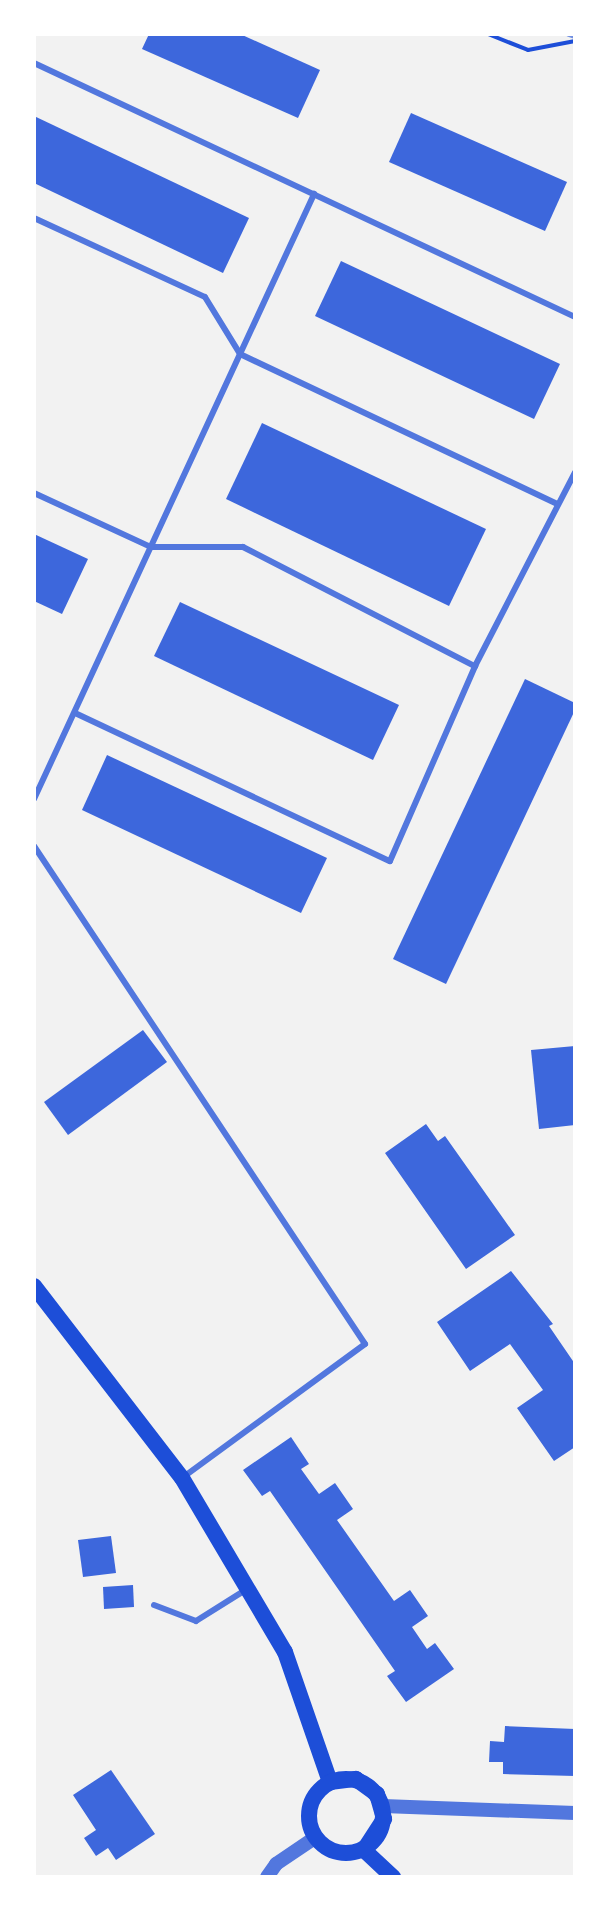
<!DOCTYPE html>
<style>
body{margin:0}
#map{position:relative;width:609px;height:1911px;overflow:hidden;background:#f2f2f2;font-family:"Nunito Sans",sans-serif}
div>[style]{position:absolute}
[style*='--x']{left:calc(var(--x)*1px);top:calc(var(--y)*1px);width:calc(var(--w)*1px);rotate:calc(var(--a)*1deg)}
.building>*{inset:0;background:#3d67dc}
.path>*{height:4px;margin:-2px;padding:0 2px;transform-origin:2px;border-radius:2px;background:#1d4ed8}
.service>*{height:6px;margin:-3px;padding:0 3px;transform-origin:3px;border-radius:3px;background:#5277de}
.tertiary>*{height:14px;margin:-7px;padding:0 7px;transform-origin:7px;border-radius:7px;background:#5277de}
.secondary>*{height:16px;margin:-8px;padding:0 8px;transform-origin:8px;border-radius:8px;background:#1d4ed8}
.secondary>.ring{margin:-8px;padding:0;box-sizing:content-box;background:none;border:16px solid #1d4ed8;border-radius:50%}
.rail>*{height:6px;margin:-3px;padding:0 3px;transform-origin:3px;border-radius:3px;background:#7290e2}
span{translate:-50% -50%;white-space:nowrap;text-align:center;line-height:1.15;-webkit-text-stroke:7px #fff;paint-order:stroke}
.frame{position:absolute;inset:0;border:36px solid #fff;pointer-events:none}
</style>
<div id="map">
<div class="building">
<div style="clip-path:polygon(149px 34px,240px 34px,320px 70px,298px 118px,142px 49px)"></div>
<div style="clip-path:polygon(411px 113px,567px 182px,545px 231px,389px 162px)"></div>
<div style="clip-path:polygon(34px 116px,249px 218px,223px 273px,34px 183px)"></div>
<div style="clip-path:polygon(341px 261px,560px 364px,534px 419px,315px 316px)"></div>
<div style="clip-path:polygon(262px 423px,486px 529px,449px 606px,226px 499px)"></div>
<div style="clip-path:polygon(34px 534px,88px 559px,62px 614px,34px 601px)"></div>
<div style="clip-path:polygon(180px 602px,399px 705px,373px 760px,154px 656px)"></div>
<div style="clip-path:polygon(525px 679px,575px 703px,575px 710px,446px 984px,393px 959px)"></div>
<div style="clip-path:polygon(107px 755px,327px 858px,301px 913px,82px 810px)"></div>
<div style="clip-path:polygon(143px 1030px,167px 1062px,68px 1135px,44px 1102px)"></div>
<div style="clip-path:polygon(575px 1046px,575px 1125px,539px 1129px,531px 1050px)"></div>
<div style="clip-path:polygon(426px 1124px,438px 1141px,445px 1136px,515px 1235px,466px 1269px,385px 1153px)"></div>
<div style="clip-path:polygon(511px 1271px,553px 1324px,549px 1326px,575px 1364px,575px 1447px,554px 1461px,517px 1408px,543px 1390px,510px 1344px,470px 1371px,437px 1322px)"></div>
<div style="clip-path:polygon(291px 1437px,309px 1464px,301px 1469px,319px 1494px,335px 1483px,353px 1509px,337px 1520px,394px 1601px,410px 1590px,428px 1616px,412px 1627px,427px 1649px,435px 1643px,454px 1669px,406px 1702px,387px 1676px,395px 1671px,270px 1491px,262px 1496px,243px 1470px)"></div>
<div style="clip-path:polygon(111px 1536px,116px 1573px,83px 1577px,78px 1540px)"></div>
<div style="clip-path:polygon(133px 1585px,134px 1607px,104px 1609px,103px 1587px)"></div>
<div style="clip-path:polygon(505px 1726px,575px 1729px,575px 1776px,503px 1774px,503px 1762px,489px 1762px,490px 1741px,504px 1742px)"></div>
<div style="clip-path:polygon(111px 1770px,155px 1834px,116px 1860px,108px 1848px,96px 1856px,84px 1838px,96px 1830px,73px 1795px)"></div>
</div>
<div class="path">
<div style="--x:488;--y:34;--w:43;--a:21.8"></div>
<div style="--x:528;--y:50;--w:48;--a:-10.8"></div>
</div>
<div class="service">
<div style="--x:34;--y:63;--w:598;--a:25.15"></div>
<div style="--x:34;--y:218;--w:188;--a:24.8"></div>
<div style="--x:205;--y:297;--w:67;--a:58.4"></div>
<div style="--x:240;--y:354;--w:351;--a:25.3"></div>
<div style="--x:34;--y:493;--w:129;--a:24.8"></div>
<div style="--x:151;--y:547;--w:92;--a:0"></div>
<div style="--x:243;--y:547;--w:261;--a:27.2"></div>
<div style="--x:75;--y:713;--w:348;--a:25.2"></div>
<div style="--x:390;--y:861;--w:213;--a:-66.4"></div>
<div style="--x:475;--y:666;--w:218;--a:-62.7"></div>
<div style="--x:34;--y:799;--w:667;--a:-65.16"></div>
<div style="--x:34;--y:846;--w:598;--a:56.39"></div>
<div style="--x:365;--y:1344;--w:227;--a:143.8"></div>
<div style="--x:154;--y:1605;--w:45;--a:20.9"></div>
<div style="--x:196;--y:1621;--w:60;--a:-32.1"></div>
</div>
<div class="tertiary">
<div style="--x:383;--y:1806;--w:192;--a:2.1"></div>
<div style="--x:267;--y:1877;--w:16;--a:-55"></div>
<div style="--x:276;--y:1864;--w:48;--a:-34"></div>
</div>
<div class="secondary">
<div style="--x:34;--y:1286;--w:242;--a:52.4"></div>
<div style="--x:182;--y:1478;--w:202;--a:59.4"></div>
<div style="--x:285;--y:1652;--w:138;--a:70.9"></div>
<div style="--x:330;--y:1782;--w:26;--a:-7"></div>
<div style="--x:356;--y:1779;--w:26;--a:36"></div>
<div style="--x:377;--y:1794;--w:26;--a:74"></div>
<div style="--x:384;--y:1819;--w:37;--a:123"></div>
<div style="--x:364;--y:1850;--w:40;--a:43"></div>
<div class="ring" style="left:309px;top:1779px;width:58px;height:58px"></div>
</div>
<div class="rail">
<div style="--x:569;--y:34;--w:6;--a:18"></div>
</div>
<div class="frame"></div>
</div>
